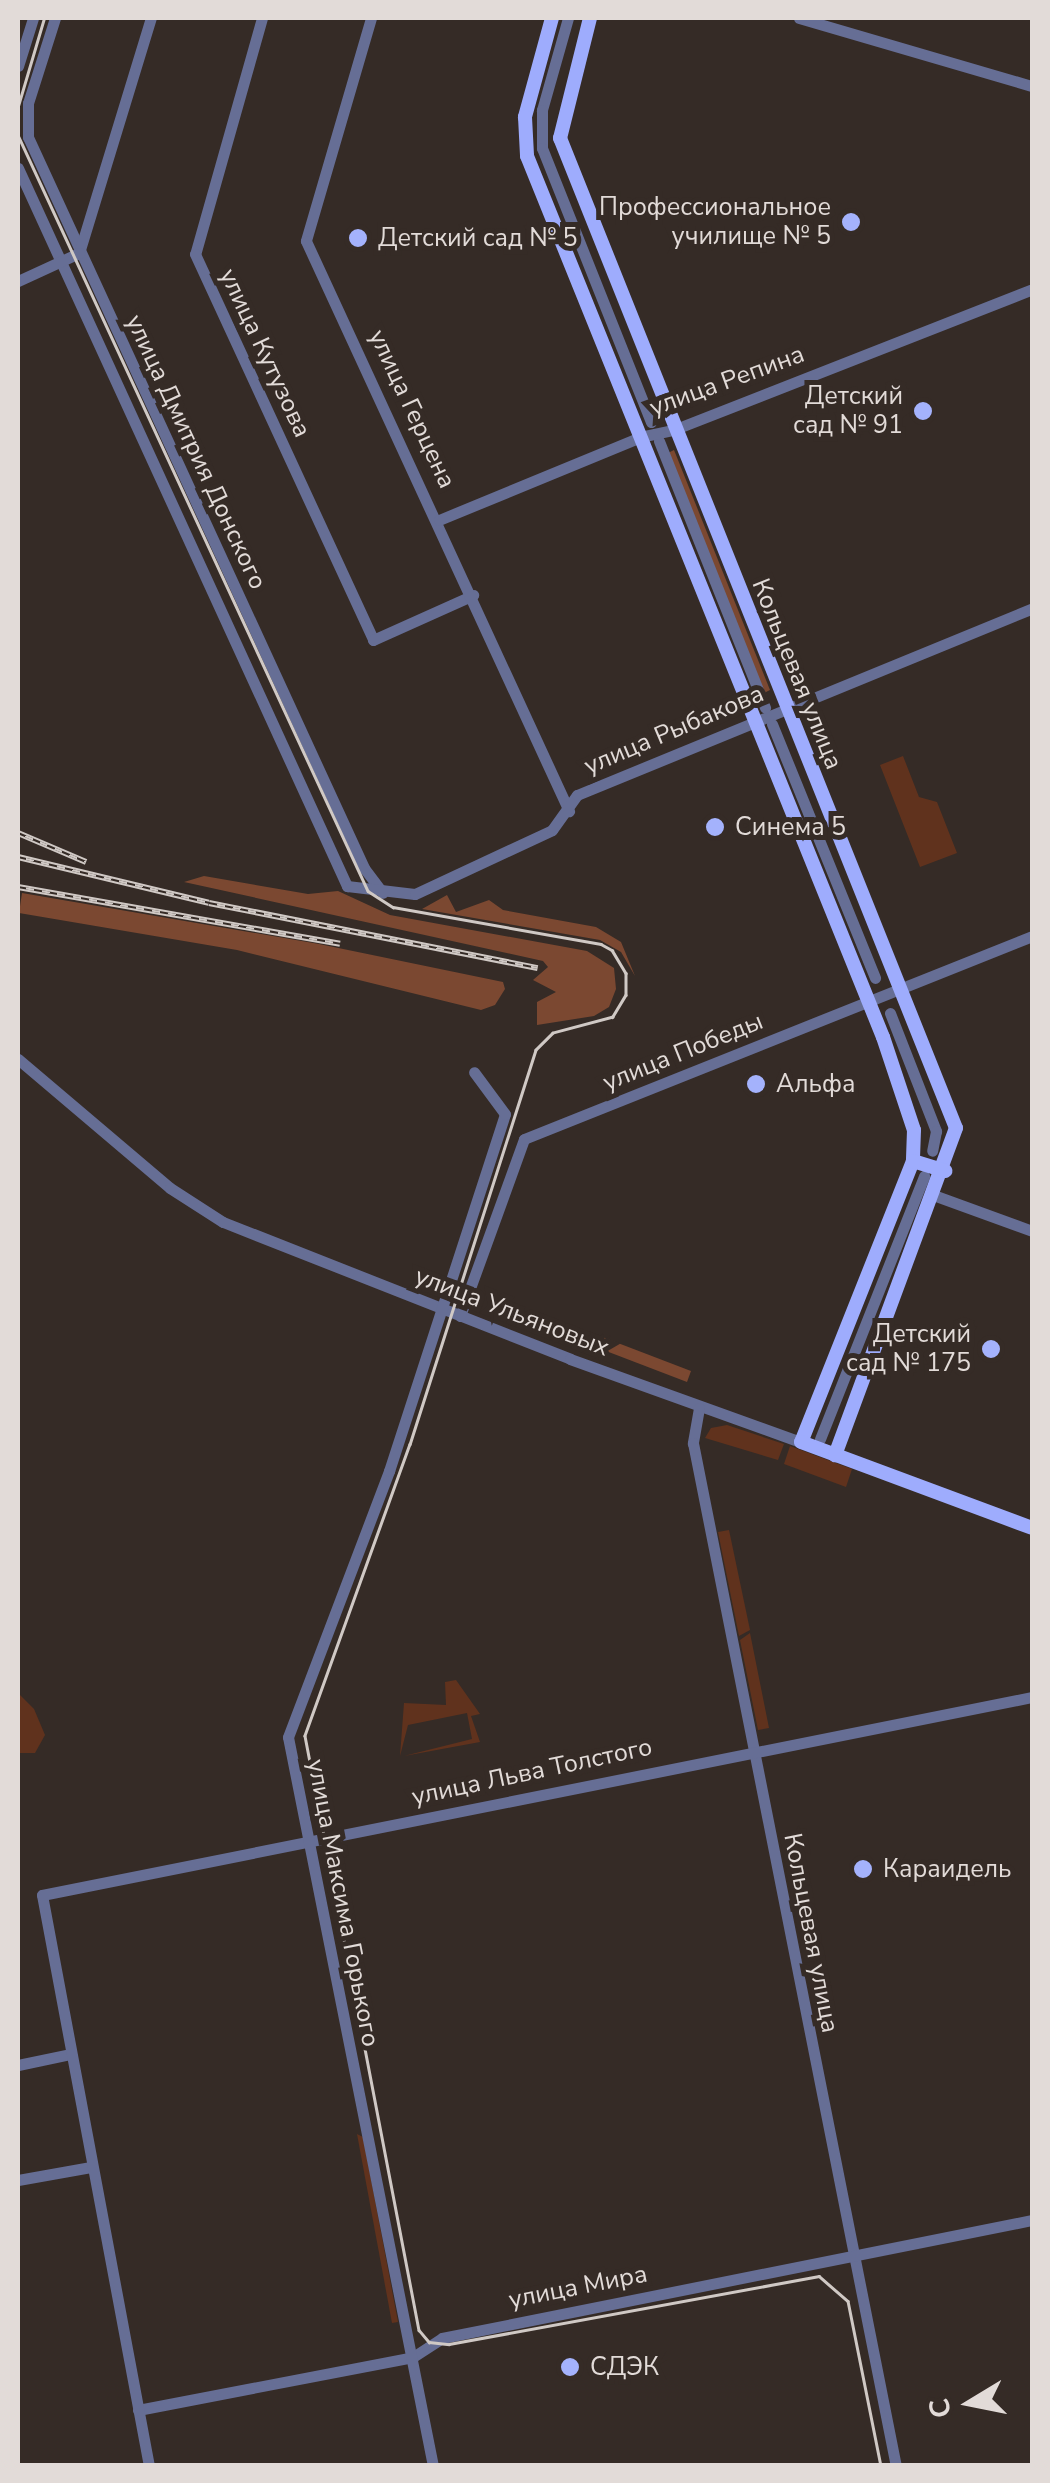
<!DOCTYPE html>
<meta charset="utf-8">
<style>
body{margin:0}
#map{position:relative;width:1050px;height:2483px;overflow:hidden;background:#352b26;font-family:"Nunito Sans",sans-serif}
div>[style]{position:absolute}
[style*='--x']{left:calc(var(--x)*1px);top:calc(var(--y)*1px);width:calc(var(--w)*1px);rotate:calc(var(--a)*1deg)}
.green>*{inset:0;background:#60321d}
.forest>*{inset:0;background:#7b4831}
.minor>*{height:11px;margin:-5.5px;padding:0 5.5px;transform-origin:5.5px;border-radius:5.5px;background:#666e95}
.major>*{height:14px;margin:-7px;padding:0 7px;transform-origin:7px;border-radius:7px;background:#9eacfd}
.tram>*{height:2.5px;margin:-1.25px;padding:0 1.25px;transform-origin:1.25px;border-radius:1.25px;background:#d0c9c5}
.rail>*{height:6px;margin-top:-3px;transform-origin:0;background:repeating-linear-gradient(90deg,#352b26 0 8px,#d0c9c5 0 16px);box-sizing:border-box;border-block:2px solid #d0c9c5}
.dots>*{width:28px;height:28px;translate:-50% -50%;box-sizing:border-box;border:5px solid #352b26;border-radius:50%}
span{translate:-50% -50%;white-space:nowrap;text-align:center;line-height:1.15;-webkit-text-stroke:10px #352b26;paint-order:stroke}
.poi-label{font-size:25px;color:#e2dbd8}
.right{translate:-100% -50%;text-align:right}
.left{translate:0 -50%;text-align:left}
.street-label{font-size:25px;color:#e2dbd8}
.frame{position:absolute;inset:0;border:20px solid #e2dbd8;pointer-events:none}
.north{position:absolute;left:920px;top:2353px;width:100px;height:100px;-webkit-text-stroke:8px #352b26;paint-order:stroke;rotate:260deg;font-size:28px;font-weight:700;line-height:40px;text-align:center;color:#e2dbd8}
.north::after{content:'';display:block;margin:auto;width:35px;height:45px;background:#e2dbd8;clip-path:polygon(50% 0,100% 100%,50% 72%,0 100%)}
</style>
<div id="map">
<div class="green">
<div style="clip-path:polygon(903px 756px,919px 797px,937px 802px,957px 853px,920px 867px,880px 765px)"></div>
<div style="clip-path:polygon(727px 1425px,784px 1444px,778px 1460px,705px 1438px,711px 1428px)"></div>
<div style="clip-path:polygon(790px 1446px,852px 1469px,846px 1487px,784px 1464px)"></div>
<div style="clip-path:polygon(729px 1530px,750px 1630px,739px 1636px,718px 1532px)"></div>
<div style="clip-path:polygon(750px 1633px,769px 1728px,758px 1730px,740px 1640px)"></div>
<div style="clip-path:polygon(456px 1680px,480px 1714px,471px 1716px,480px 1742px,404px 1756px,472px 1739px,467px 1713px,408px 1725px,400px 1756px,404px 1703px,446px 1705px,445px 1682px)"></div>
<div style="clip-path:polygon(18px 1693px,34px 1709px,45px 1735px,35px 1753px,18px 1753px)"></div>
<div style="clip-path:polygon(357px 2134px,363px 2137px,398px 2322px,392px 2323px)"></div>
</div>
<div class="forest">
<div style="clip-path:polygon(674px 450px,770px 690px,764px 693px,668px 453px)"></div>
<div style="clip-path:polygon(204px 876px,308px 894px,338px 891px,390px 915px,587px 951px,614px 968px,616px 989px,609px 1007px,594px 1016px,537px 1025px,537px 1002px,556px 992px,533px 980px,548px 967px,543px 961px,184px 882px)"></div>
<div style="clip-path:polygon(22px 893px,319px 944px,503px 982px,505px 989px,495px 1005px,481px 1010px,237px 950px,19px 913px)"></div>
<div style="clip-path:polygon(447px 895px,456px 912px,489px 900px,503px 910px,596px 927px,621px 942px,635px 976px,621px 952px,600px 940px,422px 909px)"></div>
<div style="clip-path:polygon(597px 1335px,691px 1371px,687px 1382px,593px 1346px)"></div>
</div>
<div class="minor">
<div style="--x:55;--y:18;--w:89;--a:107.6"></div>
<div style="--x:28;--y:103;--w:34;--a:90"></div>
<div style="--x:28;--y:137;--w:805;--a:65.31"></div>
<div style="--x:364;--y:868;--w:31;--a:53"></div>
<div style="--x:262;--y:18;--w:245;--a:105.8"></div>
<div style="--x:195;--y:254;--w:425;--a:65.2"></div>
<div style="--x:373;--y:640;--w:110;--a:-24.2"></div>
<div style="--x:371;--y:18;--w:232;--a:106.3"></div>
<div style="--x:306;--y:241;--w:628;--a:65.23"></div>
<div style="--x:568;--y:18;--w:96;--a:105.8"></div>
<div style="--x:542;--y:110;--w:38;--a:90"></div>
<div style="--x:542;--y:148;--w:295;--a:68.3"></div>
<div style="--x:799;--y:18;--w:243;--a:16.3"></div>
<div style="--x:18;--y:66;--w:50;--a:-72.6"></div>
<div style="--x:18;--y:168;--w:790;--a:65.38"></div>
<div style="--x:347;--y:886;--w:68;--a:6.7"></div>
<div style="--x:415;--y:894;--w:151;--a:-25"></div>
<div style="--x:552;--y:830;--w:43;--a:-54.5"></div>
<div style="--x:577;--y:795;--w:492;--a:-22.3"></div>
<div style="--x:79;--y:253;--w:246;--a:-73"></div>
<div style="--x:18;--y:281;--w:67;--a:-24.7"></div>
<div style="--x:659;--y:441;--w:287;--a:68.3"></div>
<div style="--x:439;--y:520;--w:217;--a:-22.4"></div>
<div style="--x:640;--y:437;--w:34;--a:-12"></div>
<div style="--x:673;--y:430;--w:386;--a:-21.4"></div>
<div style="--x:772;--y:724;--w:274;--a:67.9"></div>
<div style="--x:890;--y:1013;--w:127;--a:68.7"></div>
<div style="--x:936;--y:1131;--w:20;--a:101"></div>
<div style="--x:18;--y:1059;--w:199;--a:40.3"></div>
<div style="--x:170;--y:1188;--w:63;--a:32.7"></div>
<div style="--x:223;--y:1222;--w:373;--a:21.5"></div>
<div style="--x:570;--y:1359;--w:245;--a:19.8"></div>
<div style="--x:936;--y:1196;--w:102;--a:20"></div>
<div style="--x:460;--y:1316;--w:188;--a:-70.1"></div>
<div style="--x:524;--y:1139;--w:547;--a:-21.78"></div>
<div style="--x:699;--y:1408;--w:36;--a:100"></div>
<div style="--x:693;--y:1443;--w:1043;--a:78.78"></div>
<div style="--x:820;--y:1439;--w:283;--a:-68.4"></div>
<div style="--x:18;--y:2065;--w:53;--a:-11.9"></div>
<div style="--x:18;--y:2180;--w:74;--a:-10.1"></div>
<div style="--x:138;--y:2410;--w:280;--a:-10.9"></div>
<div style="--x:413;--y:2357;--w:35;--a:-33"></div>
<div style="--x:442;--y:2338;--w:602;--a:-11.31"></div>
<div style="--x:149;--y:2466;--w:581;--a:-100.61"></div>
<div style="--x:42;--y:1895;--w:1010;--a:-11.31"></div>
<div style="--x:433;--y:2466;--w:743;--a:-101.25"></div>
<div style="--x:288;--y:1737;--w:285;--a:-69.2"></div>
<div style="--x:389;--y:1471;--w:375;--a:-72"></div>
<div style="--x:505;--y:1114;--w:52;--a:-126.4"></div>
</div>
<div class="major">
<div style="--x:552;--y:18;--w:103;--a:105.3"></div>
<div style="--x:525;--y:117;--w:39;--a:87"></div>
<div style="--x:527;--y:156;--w:950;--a:68"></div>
<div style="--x:883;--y:1037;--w:98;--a:71.6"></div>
<div style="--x:914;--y:1130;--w:31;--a:92"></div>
<div style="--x:913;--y:1161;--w:302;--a:111.7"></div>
<div style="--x:801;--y:1442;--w:246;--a:20.4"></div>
<div style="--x:590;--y:18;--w:124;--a:104"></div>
<div style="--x:560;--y:138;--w:1066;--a:68.2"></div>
<div style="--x:956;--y:1128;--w:349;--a:110.3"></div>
<div style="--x:913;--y:1161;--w:34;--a:17"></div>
</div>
<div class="tram">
<div style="--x:18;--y:106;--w:92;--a:-73.5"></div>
<div style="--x:18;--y:135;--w:833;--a:65.16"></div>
<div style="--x:368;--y:891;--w:30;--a:33"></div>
<div style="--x:393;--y:907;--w:211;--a:10.1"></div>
<div style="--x:601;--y:944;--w:13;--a:29"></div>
<div style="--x:612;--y:950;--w:27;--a:59"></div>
<div style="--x:626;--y:973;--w:22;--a:90"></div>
<div style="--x:626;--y:995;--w:26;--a:121"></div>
<div style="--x:613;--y:1017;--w:62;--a:165.1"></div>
<div style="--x:553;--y:1033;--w:24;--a:135"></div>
<div style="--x:536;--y:1050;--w:414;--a:107.7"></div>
<div style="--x:410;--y:1444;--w:310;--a:109.8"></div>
<div style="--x:305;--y:1736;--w:605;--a:79.14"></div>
<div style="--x:419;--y:2330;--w:16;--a:50"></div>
<div style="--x:429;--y:2342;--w:20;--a:6"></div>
<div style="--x:449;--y:2344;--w:376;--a:-10.4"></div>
<div style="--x:819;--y:2276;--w:38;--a:41"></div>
<div style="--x:848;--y:2301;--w:168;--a:78.7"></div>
</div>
<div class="rail">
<div style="--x:18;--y:833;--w:74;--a:23.1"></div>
<div style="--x:18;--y:857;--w:196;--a:13.5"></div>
<div style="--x:209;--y:903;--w:335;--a:11.2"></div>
<div style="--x:18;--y:887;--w:327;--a:10"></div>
</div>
<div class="dots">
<div style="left:851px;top:222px;background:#a4b2fc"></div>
<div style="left:358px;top:238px;background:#a4b2fc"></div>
<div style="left:923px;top:411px;background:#a4b2fc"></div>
<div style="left:715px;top:827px;background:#a4b2fc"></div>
<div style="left:756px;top:1084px;background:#a4b2fc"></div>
<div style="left:991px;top:1349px;background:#a4b2fc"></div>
<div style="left:863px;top:1869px;background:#a4b2fc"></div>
<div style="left:570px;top:2367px;background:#a4b2fc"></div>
</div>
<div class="poi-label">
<span class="right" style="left:831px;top:222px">Профессиональное<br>училище № 5</span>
<span class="left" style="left:378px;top:238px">Детский сад № 5</span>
<span class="right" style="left:903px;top:411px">Детский<br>сад № 91</span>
<span class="left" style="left:735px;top:827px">Синема 5</span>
<span class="left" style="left:776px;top:1084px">Альфа</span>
<span class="right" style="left:971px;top:1349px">Детский<br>сад № 175</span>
<span class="left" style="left:883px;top:1869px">Караидель</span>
<span class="left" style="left:590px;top:2367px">СДЭК</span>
</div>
<div class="street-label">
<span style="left:265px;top:353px;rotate:65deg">улица Кутузова</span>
<span style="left:727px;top:381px;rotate:-20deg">улица Репина</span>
<span style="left:412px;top:409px;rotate:65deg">улица Герцена</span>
<span style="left:196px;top:452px;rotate:65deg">улица Дмитрия Донского</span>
<span style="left:797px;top:674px;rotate:68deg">Кольцевая улица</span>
<span style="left:674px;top:730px;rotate:-23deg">улица Рыбакова</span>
<span style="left:683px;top:1052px;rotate:-22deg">улица Победы</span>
<span style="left:512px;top:1312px;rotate:21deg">улица Ульяновых</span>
<span style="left:532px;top:1772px;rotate:-12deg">улица Льва Толстого</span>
<span style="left:343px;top:1903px;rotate:79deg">улица Максима Горького</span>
<span style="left:811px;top:1933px;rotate:79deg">Кольцевая улица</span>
<span style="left:578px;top:2287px;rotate:-11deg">улица Мира</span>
</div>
<div class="frame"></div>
<div class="north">С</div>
</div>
